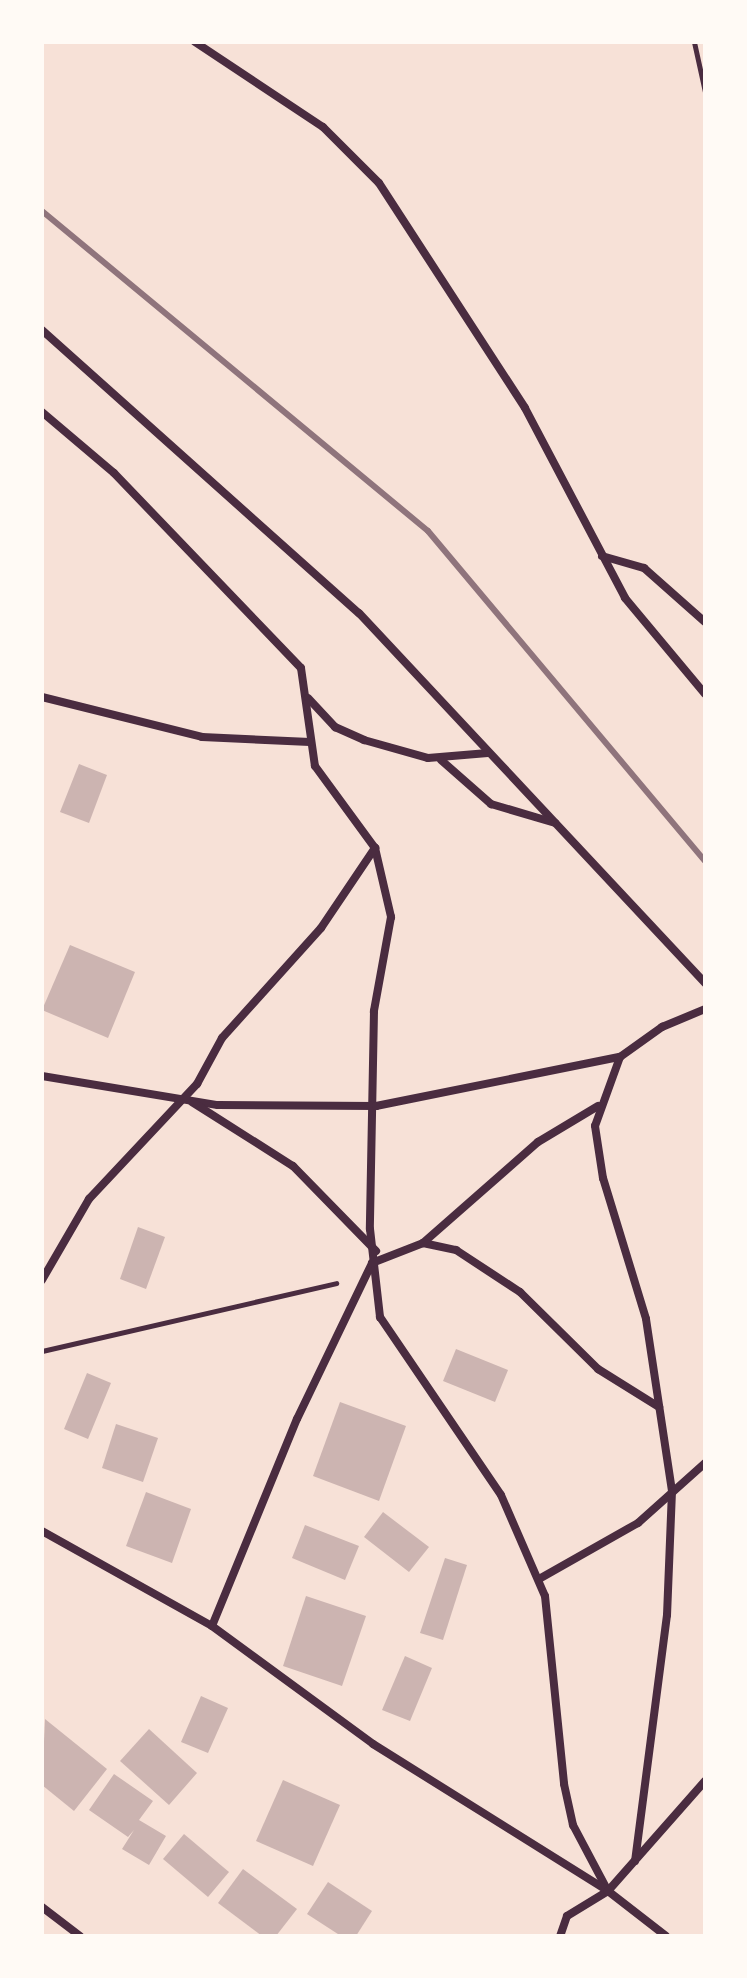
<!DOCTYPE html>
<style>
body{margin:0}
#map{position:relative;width:747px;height:1978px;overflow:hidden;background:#f7e1d7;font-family:Jost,sans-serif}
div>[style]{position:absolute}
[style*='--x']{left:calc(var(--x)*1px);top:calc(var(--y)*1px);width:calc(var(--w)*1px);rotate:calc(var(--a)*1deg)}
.building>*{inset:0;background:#ccb4b1}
.path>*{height:5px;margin:-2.5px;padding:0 2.5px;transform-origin:2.5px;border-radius:2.5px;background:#4a2c40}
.minor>*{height:8px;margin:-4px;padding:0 4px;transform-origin:4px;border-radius:4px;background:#4a2c40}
.rail>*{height:6px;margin:-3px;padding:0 3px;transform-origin:3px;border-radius:3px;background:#8f747c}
span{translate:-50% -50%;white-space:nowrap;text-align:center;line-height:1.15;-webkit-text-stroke:6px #fffaf5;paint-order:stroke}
.frame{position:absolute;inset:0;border:44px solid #fffaf5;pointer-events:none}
</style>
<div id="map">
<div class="building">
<div style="clip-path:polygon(79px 764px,107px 775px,89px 823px,60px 812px)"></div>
<div style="clip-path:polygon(70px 945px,135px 972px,108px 1038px,42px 1010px)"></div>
<div style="clip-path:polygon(138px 1227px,165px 1237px,146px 1289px,120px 1279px)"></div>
<div style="clip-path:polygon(456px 1349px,508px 1370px,495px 1402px,443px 1381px)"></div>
<div style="clip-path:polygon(87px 1373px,111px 1383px,88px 1439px,64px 1429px)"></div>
<div style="clip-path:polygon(340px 1402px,406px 1426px,379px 1501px,313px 1476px)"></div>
<div style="clip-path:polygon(116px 1424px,158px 1438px,143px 1482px,102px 1468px)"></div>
<div style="clip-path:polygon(146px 1492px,191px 1509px,172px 1563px,126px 1546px)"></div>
<div style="clip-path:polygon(383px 1512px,429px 1547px,409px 1572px,364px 1537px)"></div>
<div style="clip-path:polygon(305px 1525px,359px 1546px,345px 1580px,292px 1558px)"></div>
<div style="clip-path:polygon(445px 1558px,467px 1565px,443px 1640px,420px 1633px)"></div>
<div style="clip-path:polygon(306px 1596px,366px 1616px,342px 1686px,283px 1666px)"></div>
<div style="clip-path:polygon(405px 1656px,432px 1668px,410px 1721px,382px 1710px)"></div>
<div style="clip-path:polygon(201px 1696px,228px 1708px,208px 1753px,181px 1742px)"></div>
<div style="clip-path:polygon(45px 1719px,107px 1769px,74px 1811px,42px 1785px)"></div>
<div style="clip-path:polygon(149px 1729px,197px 1773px,169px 1805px,120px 1761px)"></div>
<div style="clip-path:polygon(114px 1774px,153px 1801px,139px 1820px,166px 1836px,149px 1865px,122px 1849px,134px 1830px,128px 1837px,89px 1810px)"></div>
<div style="clip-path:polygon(283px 1780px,340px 1805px,313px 1866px,256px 1841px)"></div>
<div style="clip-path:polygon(184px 1834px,229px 1872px,208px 1897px,163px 1859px)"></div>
<div style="clip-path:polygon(243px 1869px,297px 1909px,276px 1936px,262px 1936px,218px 1903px)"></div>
<div style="clip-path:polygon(328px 1882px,372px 1911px,356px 1936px,341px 1936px,307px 1914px)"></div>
</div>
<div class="path">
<div style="--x:694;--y:42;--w:51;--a:77.6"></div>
<div style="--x:42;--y:1351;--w:302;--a:-13"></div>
</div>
<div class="minor">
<div style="--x:195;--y:42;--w:154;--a:33.6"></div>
<div style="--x:323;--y:127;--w:79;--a:45"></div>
<div style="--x:379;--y:183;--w:268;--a:57"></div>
<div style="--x:525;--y:408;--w:215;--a:62.2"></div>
<div style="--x:625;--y:598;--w:125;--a:50.2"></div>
<div style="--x:42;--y:330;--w:425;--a:41.8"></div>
<div style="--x:359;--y:613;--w:507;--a:46.92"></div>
<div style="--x:42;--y:412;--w:94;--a:40.3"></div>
<div style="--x:114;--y:473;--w:270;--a:46.2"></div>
<div style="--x:301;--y:668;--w:99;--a:81.9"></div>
<div style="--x:315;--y:766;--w:102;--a:53.8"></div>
<div style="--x:375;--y:848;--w:71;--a:76.9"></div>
<div style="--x:391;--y:917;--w:96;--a:100.3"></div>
<div style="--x:374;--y:1011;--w:218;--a:91.1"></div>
<div style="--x:370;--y:1229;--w:89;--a:83.5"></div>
<div style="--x:380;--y:1317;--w:215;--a:55.8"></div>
<div style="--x:501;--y:1495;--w:110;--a:66.5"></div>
<div style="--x:545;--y:1596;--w:189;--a:84.2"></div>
<div style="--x:564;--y:1784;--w:42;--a:77.6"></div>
<div style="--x:573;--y:1825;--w:75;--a:62.1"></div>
<div style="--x:608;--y:1891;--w:48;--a:148.6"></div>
<div style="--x:567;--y:1916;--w:21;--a:109"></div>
<div style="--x:602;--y:556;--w:44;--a:15.9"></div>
<div style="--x:644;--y:568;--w:81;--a:41.5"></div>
<div style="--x:42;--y:697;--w:165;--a:14"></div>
<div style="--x:202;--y:737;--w:108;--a:2.7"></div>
<div style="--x:308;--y:698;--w:40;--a:47"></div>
<div style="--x:335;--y:727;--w:32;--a:24"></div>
<div style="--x:364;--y:740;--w:66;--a:15.7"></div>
<div style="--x:428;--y:758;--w:60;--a:-4.8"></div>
<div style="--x:441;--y:760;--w:67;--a:41.3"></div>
<div style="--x:491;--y:804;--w:67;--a:16.5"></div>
<div style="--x:620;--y:1057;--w:73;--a:109.9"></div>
<div style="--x:595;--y:1126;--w:53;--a:81.3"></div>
<div style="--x:603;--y:1178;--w:147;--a:73"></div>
<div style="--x:646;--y:1319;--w:174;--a:81.4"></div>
<div style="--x:672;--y:1491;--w:124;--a:92.3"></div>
<div style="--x:667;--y:1615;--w:248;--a:97.4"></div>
<div style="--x:42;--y:1076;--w:178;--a:9.4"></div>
<div style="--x:218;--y:1105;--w:158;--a:0.4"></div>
<div style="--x:376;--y:1106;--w:249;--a:-11.4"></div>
<div style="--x:620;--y:1057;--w:52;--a:-35.5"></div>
<div style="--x:662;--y:1027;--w:47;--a:-22.7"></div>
<div style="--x:192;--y:1102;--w:120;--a:32.4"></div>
<div style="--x:293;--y:1166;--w:119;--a:45.7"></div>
<div style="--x:423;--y:1243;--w:153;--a:-41.3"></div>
<div style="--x:538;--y:1142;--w:70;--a:-31"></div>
<div style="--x:42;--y:1280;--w:94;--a:-59.9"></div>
<div style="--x:89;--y:1199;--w:158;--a:-46.8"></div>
<div style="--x:197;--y:1084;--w:52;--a:-61.5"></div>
<div style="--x:222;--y:1038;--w:148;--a:-48"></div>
<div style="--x:321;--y:928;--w:97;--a:-56"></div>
<div style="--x:42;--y:1531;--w:195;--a:29.2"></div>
<div style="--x:212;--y:1626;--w:200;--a:36.2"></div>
<div style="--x:373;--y:1744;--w:277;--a:32"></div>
<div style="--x:608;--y:1891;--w:73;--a:37.8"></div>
<div style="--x:539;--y:1579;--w:114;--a:-29.5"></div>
<div style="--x:638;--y:1523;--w:90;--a:-41.8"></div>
<div style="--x:212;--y:1626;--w:224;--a:-67.7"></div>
<div style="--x:297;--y:1419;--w:173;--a:-64.3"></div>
<div style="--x:372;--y:1263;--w:55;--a:-21.4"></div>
<div style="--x:423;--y:1243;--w:34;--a:12"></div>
<div style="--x:456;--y:1250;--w:77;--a:33.3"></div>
<div style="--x:520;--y:1292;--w:110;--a:44.6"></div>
<div style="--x:598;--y:1369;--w:72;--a:31.9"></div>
<div style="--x:608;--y:1891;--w:147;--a:-48.6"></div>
<div style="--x:42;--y:1907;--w:48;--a:37.3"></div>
</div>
<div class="rail">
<div style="--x:42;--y:211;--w:501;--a:39.66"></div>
<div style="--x:428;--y:531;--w:431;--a:50"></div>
</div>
<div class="frame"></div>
</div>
